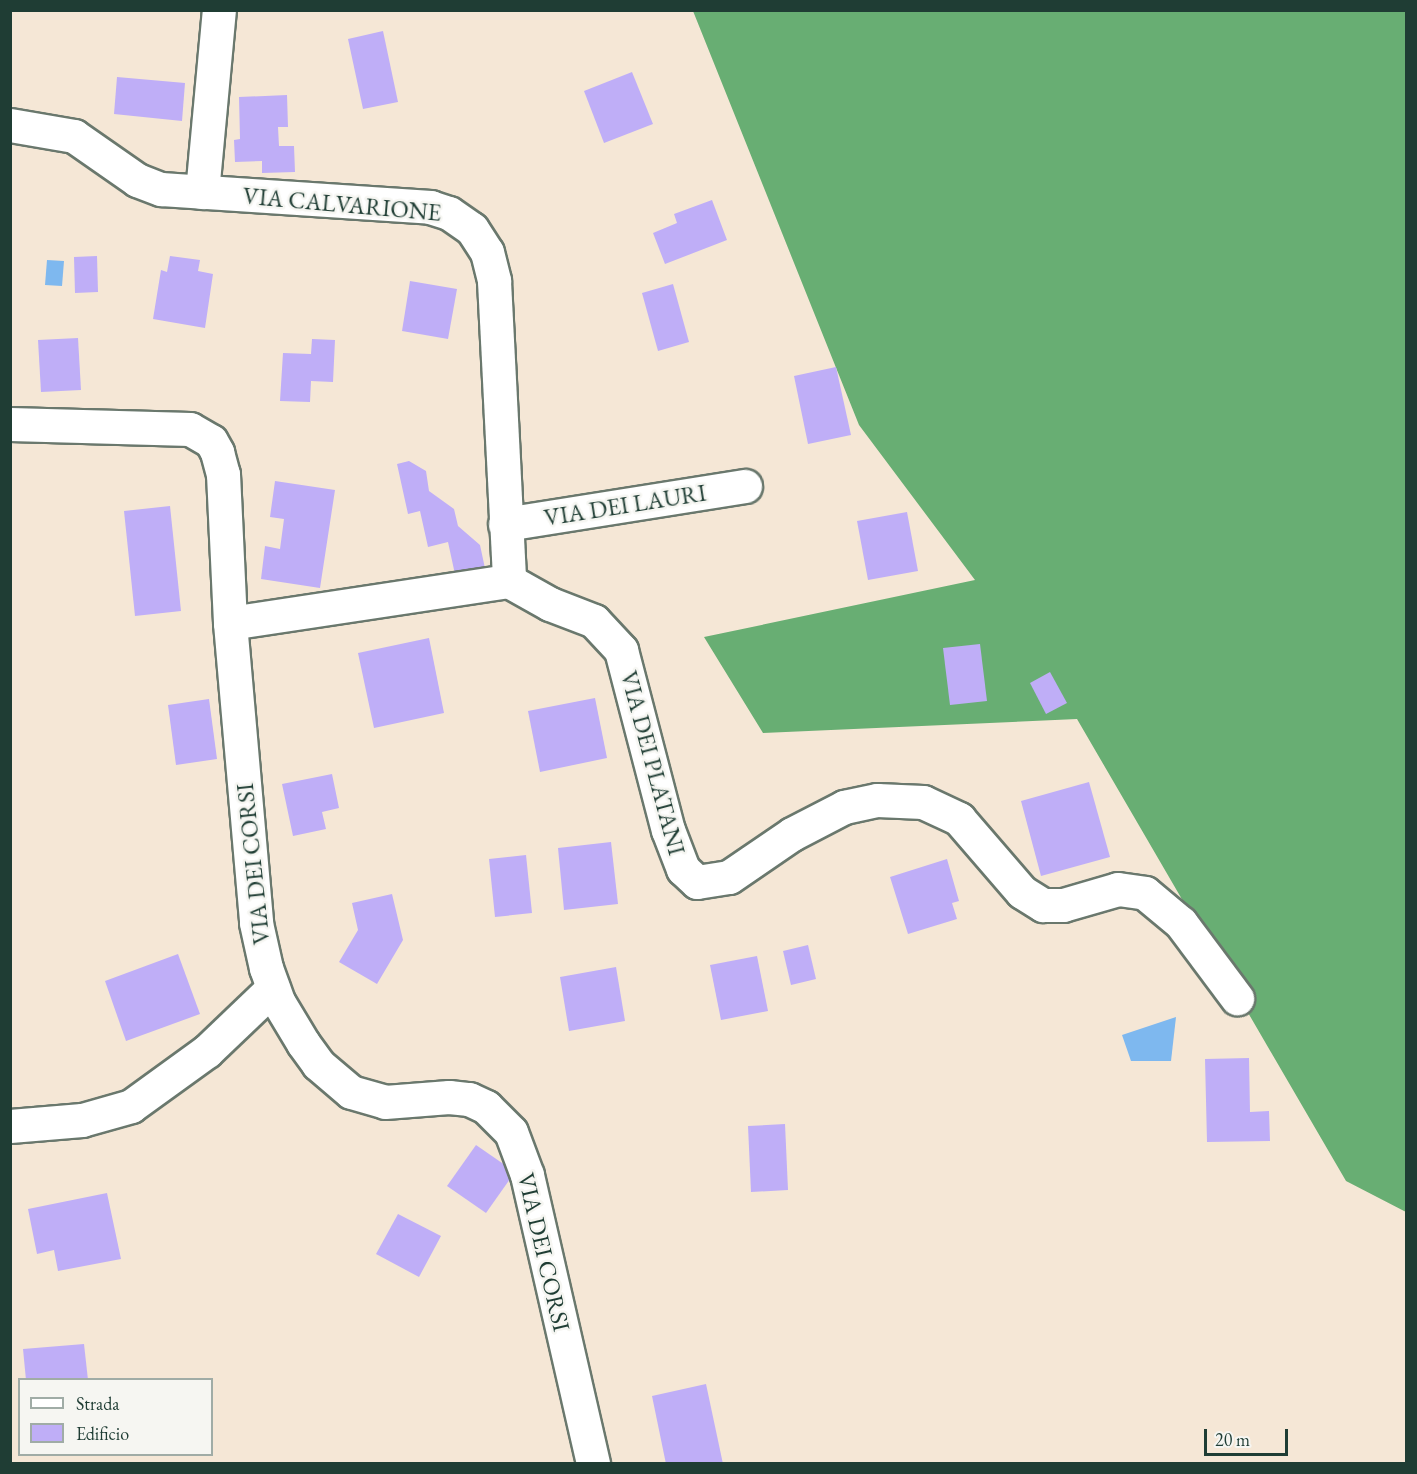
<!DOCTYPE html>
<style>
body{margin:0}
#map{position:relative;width:1417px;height:1474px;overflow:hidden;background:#f5e7d6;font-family:"EB Garamond",serif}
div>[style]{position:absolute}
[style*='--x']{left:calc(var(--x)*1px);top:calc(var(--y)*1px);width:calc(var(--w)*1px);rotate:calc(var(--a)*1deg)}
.forest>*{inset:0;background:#68ae73}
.water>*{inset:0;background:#7eb8ef}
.building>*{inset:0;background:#bfaef7}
.roads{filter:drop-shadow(2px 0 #6a786d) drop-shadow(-2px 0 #6a786d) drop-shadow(0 2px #6a786d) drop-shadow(0 -2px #6a786d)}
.minor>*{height:33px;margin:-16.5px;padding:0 16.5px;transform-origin:16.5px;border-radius:16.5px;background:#fff}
span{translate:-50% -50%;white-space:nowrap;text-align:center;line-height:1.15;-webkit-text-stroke:5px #f6f6f2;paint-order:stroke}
.street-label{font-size:24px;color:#1f3d34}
.frame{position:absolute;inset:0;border:12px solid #1f3d34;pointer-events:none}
.legend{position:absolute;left:18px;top:1378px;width:195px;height:78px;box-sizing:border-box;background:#f6f6f2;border:2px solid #a0aca6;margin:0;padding:8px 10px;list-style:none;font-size:18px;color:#1f3d34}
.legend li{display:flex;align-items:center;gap:12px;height:30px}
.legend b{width:30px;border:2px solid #a0aca6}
.scale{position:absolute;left:1204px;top:1429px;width:84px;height:27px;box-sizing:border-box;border:3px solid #1f3d34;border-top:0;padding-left:8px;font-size:18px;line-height:21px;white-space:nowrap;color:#1f3d34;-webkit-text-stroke:4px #f6f6f2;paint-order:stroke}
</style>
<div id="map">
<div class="forest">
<div style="clip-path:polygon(693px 11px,1406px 11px,1406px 1212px,1346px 1181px,1077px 719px,763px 733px,704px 637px,975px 580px,859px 425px)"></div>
</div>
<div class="water">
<div style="clip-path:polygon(47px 260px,64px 261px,62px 286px,45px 285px)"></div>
<div style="clip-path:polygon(1176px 1017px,1171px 1061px,1131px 1061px,1122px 1035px)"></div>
</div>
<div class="building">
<div style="clip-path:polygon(383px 31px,398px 102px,363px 109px,348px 39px)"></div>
<div style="clip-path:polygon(632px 72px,653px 124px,604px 143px,584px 91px)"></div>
<div style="clip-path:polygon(117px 77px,185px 83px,182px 121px,114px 114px)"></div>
<div style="clip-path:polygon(287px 95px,288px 127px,278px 127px,279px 146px,294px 146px,295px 172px,262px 173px,262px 161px,235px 162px,234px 140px,240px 139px,239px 97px)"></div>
<div style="clip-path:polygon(712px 200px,727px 240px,665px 264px,653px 233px,677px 223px,674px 214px)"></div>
<div style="clip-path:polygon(97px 256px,98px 292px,75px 293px,74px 257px)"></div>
<div style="clip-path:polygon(170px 256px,200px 260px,198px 271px,213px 274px,205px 328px,153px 319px,161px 270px,167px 272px)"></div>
<div style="clip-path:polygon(410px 281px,457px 289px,448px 339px,402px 331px)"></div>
<div style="clip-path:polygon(673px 284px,689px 342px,658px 351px,642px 293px)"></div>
<div style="clip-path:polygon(78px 338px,81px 390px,41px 392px,38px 340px)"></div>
<div style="clip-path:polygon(312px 339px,335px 340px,333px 382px,311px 381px,310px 402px,280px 401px,283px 353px,311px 354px)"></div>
<div style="clip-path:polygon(836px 367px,851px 435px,808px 444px,794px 376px)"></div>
<div style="clip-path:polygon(409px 461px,426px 471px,429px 491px,454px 509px,458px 526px,480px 545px,486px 573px,456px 579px,448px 542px,428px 547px,420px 511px,408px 514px,397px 464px)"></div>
<div style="clip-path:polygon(275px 481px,335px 490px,320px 588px,261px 579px,265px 546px,280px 549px,284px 519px,270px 517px)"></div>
<div style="clip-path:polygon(170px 506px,181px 611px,135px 616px,124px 511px)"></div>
<div style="clip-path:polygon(907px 512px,918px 571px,868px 580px,857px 521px)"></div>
<div style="clip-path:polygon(429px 638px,444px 713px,374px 728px,358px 653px)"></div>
<div style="clip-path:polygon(980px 644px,987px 701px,950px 705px,943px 648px)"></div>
<div style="clip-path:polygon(1050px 672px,1067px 703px,1046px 714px,1030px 683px)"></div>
<div style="clip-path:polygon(595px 698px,607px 758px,540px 772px,528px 711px)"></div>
<div style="clip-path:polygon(209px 699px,217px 759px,176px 765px,168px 705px)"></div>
<div style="clip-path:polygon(332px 774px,339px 808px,322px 812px,326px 829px,293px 836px,282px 784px)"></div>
<div style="clip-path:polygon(1089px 782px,1110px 857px,1041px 876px,1021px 801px)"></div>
<div style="clip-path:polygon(611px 842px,618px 904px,564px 910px,558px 848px)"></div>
<div style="clip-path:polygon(526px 855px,532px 913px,495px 917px,489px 859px)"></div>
<div style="clip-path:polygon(947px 859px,959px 901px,952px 903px,957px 919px,908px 934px,890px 877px)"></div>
<div style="clip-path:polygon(392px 894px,403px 940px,377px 984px,339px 962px,358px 930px,352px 903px)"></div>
<div style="clip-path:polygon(808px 945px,816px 979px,791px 985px,783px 951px)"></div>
<div style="clip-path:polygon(178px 954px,200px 1014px,126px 1041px,105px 981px)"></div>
<div style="clip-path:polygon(757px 956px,768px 1011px,721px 1020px,710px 965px)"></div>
<div style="clip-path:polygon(616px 967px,625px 1021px,569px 1031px,560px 977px)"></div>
<div style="clip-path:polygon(1249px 1058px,1250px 1112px,1269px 1111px,1270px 1141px,1207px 1142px,1205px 1059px)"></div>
<div style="clip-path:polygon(785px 1124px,788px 1190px,751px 1192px,748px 1126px)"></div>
<div style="clip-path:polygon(476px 1145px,515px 1172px,486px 1213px,447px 1186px)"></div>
<div style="clip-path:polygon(107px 1193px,121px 1259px,58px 1271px,54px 1250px,37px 1254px,28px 1209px)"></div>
<div style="clip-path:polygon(398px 1214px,441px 1236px,419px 1277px,376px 1254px)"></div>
<div style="clip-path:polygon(84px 1344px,88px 1380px,26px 1380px,23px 1349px)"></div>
<div style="clip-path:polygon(706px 1384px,723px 1464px,666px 1464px,652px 1396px)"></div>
</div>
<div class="roads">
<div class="minor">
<div style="--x:10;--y:125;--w:65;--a:9.8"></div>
<div style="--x:74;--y:136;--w:77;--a:34.9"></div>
<div style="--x:137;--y:180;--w:26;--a:21"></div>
<div style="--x:161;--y:189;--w:270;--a:3.8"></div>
<div style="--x:430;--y:207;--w:20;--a:18"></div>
<div style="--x:449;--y:213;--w:28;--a:35"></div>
<div style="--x:472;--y:229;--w:27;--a:57"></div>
<div style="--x:487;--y:252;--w:30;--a:76"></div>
<div style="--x:494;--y:281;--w:300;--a:87.1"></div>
<div style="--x:202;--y:192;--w:183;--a:-84.7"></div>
<div style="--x:10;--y:424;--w:180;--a:1.6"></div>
<div style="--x:190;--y:429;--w:24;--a:30"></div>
<div style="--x:211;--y:441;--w:13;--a:61"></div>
<div style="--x:217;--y:452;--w:23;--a:75"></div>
<div style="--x:223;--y:474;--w:149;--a:87.3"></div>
<div style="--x:230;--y:623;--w:301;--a:85"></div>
<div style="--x:256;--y:923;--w:46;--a:77.5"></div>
<div style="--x:266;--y:968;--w:37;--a:70"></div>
<div style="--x:279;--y:1003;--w:47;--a:59"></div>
<div style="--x:303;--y:1043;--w:26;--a:54"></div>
<div style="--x:318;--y:1064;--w:43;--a:40.3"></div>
<div style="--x:351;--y:1092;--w:35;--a:16"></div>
<div style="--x:385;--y:1102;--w:64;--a:-4.5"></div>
<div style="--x:449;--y:1097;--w:20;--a:6"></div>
<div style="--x:469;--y:1099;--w:19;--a:25"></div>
<div style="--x:486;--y:1107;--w:35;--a:45"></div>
<div style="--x:511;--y:1132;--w:46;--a:69.6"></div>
<div style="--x:527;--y:1175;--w:296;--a:77.1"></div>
<div style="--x:505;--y:524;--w:243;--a:-9"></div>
<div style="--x:230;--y:623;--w:282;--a:-8.6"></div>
<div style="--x:509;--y:581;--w:47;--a:29.3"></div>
<div style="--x:550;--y:604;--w:47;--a:21.1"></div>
<div style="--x:594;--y:621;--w:40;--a:47"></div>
<div style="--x:621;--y:650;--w:186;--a:75.4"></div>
<div style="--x:668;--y:830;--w:42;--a:69"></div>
<div style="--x:683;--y:869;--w:19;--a:43"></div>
<div style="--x:697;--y:882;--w:32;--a:-9"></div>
<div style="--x:729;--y:877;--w:76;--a:-34.3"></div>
<div style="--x:792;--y:834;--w:59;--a:-27.4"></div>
<div style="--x:844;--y:807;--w:34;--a:-12"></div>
<div style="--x:877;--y:800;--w:46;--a:2.5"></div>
<div style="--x:923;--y:802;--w:40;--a:25"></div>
<div style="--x:959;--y:819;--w:96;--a:49.2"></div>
<div style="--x:1022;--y:892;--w:25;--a:32"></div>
<div style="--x:1043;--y:905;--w:20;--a:0"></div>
<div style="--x:1063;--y:905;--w:57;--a:-16.2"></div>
<div style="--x:1118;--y:889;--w:27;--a:8"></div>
<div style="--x:1145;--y:893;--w:47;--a:39.8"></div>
<div style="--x:1181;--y:923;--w:94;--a:53.3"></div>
<div style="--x:10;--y:1126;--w:72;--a:-4.8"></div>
<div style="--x:82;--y:1120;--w:51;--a:-15.9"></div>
<div style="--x:131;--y:1106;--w:94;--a:-35.9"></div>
<div style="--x:207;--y:1051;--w:91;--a:-43.7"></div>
</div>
</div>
<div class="street-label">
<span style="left:342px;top:204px;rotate:5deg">VIA CALVARIONE</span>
<span style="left:625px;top:505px;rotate:-9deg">VIA DEI LAURI</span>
<span style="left:653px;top:763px;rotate:75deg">VIA DEI PLATANI</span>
<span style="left:253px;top:864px;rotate:-96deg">VIA DEI CORSI</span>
<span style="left:544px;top:1252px;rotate:77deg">VIA DEI CORSI</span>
</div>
<div class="frame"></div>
<ul class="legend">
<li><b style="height:8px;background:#fff"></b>Strada</li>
<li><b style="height:16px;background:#bfaef7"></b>Edificio</li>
</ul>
<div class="scale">20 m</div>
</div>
